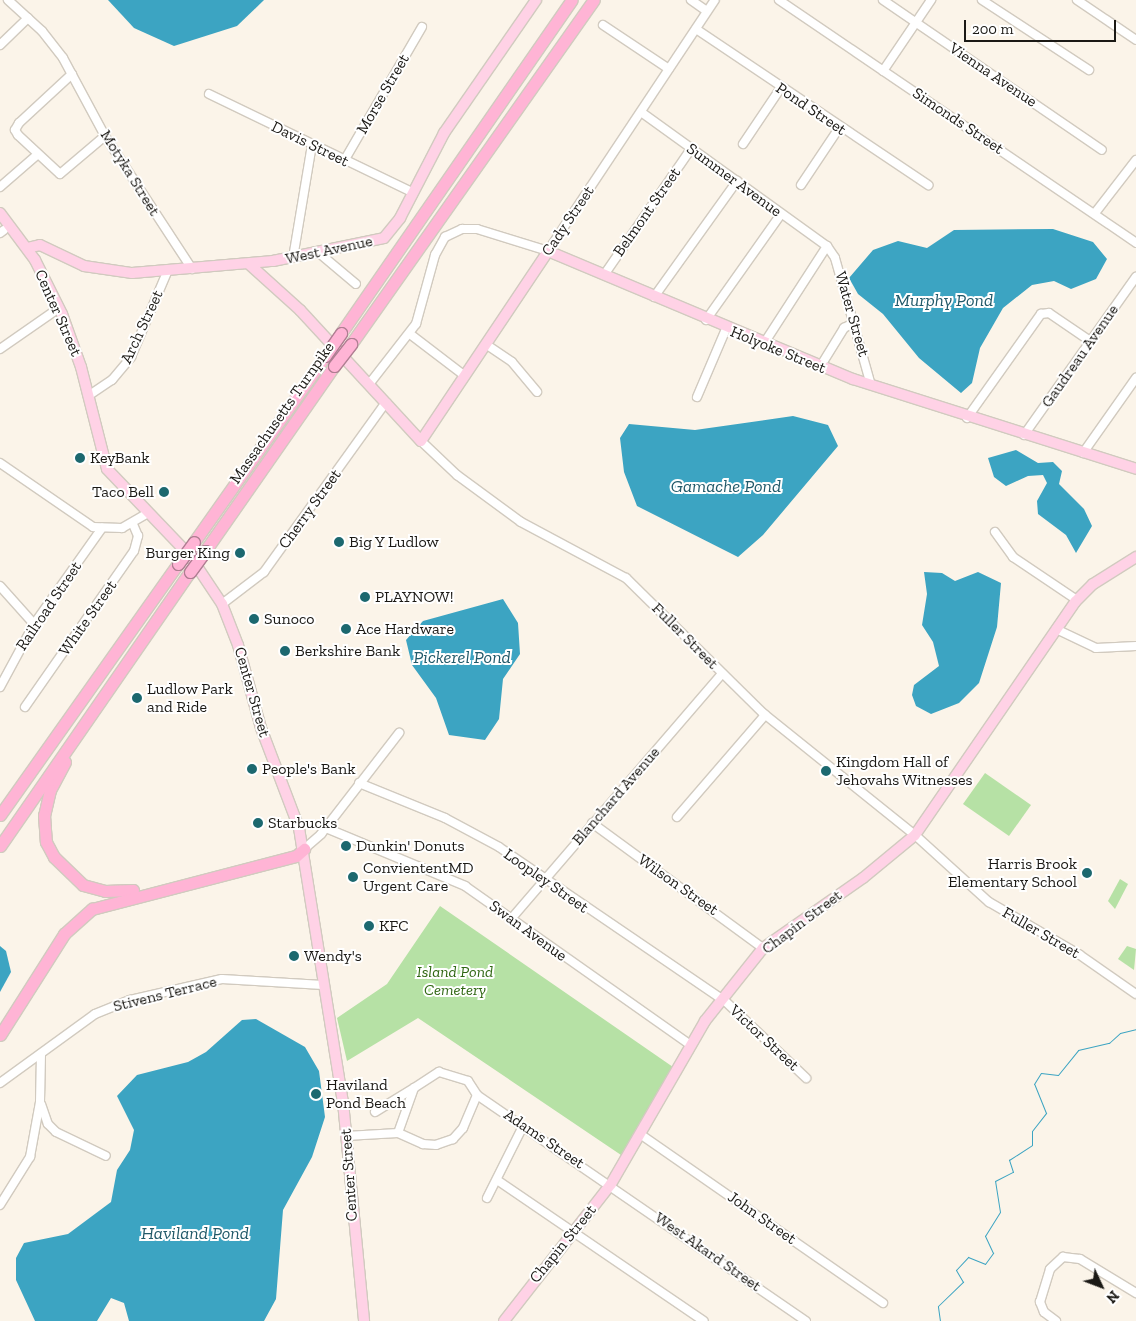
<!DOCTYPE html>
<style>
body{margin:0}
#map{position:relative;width:1136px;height:1321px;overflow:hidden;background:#fbf4e9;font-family:"Zilla Slab",serif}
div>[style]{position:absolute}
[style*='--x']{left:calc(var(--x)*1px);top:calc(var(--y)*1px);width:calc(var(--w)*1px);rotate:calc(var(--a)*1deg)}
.green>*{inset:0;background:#b6e1a5}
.water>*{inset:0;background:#3ca4c2}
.stream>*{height:1px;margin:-0.5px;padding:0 0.5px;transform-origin:0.5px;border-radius:0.5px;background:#3ca4c2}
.roads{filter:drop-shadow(1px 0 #d1cabf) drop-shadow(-1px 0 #d1cabf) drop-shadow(0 1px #d1cabf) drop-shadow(0 -1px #d1cabf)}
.minor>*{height:8px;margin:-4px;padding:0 4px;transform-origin:4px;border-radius:4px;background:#fff}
.major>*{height:10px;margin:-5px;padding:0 5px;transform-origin:5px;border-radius:5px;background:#ffd2e6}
.highway>*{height:11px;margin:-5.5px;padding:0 5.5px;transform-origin:5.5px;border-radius:5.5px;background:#ffb4d5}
.bridges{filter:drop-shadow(1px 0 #af7e92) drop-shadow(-1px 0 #af7e92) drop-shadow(0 1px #af7e92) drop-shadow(0 -1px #af7e92)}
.highway-bridge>*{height:11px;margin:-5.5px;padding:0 5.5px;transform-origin:5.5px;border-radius:5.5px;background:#ffb4d5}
.dots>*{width:14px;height:14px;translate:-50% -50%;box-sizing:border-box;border:2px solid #fff;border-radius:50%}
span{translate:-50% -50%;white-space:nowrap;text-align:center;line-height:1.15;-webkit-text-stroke:4px #fff;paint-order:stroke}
.street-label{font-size:16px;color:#1b1915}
.poi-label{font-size:16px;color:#1b1915}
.left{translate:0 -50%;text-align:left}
.right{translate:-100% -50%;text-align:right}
.park-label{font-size:16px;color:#2f6612;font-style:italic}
.water-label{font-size:18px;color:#215969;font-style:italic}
.north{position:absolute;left:1076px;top:1261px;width:50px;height:50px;-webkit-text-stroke:4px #fff;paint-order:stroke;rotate:133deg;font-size:14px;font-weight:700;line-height:20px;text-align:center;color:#1b1915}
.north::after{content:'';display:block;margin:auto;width:18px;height:22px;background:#1b1915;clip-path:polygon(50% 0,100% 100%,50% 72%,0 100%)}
.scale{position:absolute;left:964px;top:20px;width:152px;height:22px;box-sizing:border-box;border:2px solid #1b1915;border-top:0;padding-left:6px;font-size:15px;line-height:18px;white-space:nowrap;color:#1b1915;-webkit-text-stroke:4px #fff;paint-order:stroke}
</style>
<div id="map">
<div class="green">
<div style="clip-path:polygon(985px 773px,1031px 805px,1009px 836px,963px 804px)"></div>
<div style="clip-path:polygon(1120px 879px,1128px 884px,1115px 909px,1108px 901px)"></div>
<div style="clip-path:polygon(440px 906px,673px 1067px,621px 1155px,418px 1018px,347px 1061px,337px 1018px,387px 984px)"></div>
<div style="clip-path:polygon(1127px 946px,1136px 949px,1134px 970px,1118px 959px)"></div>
</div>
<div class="water">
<div style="clip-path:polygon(108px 0,264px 0,237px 26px,174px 46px,134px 28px)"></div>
<div style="clip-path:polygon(1053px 229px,1093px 242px,1107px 259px,1096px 279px,1071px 289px,1054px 281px,1032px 285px,1003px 308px,980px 348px,972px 383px,961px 393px,919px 358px,883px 314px,858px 294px,849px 278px,873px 250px,898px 241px,927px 248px,954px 230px)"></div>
<div style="clip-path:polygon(793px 416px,828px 425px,838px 446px,763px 535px,738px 557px,637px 506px,624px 472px,620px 438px,629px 424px,695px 430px)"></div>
<div style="clip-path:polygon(1016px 450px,1038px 463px,1053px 462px,1062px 471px,1059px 484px,1084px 509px,1092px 526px,1076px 553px,1066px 535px,1038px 514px,1037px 501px,1047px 483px,1043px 475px,1028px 476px,1006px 486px,994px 477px,988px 458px)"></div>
<div style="clip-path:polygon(924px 572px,942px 573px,955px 581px,978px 572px,1001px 583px,997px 627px,979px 683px,959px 703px,931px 714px,916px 706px,912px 695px,914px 685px,939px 666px,933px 642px,922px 625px,927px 594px)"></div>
<div style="clip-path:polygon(503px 599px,518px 623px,520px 654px,503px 679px,499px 719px,485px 740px,449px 735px,436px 698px,412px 665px,406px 640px,423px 621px)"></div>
<div style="clip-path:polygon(0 946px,6px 951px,11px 972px,0 992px)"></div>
<div style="clip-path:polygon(256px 1019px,305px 1047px,319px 1071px,325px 1117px,312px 1157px,283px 1210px,276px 1299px,264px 1321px,129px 1321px,124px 1303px,111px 1298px,97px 1321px,35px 1321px,16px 1280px,16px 1258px,24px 1243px,68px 1234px,111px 1202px,117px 1170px,130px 1150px,134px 1130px,117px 1096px,137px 1075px,188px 1062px,206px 1052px,242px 1020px)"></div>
</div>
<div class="stream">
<div style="--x:940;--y:1321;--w:15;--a:-98"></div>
<div style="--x:938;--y:1306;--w:35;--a:-44"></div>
<div style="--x:963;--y:1282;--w:14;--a:-120"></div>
<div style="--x:956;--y:1270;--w:18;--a:-47"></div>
<div style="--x:968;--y:1257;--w:18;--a:22"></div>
<div style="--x:985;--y:1264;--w:14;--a:-54"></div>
<div style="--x:993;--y:1253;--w:19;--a:-115"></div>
<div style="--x:985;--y:1236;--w:28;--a:-58"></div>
<div style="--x:1000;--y:1212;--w:31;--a:-99"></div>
<div style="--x:995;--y:1181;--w:20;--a:-27"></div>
<div style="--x:1013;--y:1172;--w:13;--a:-108"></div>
<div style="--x:1009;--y:1160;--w:27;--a:-33"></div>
<div style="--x:1032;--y:1145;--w:14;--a:-90"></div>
<div style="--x:1032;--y:1131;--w:23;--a:-52"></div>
<div style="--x:1046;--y:1113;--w:31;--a:-112"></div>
<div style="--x:1034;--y:1084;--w:13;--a:-58"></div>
<div style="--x:1041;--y:1073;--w:17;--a:7"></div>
<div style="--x:1058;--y:1075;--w:32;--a:-51"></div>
<div style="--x:1078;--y:1050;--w:32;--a:-13"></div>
<div style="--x:1109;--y:1043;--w:15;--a:-42"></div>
<div style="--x:1120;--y:1033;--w:16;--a:-14"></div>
</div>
<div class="roads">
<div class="minor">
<div style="--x:8;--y:0;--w:46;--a:42.4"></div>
<div style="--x:42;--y:31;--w:34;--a:52"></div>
<div style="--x:63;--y:58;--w:89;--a:61.7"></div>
<div style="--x:105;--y:136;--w:159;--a:56.8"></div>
<div style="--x:691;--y:0;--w:19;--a:35"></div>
<div style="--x:779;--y:0;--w:432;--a:34.2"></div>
<div style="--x:883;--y:0;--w:265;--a:34.4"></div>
<div style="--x:982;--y:0;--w:128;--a:33.2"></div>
<div style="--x:1077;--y:0;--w:71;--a:34.1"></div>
<div style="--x:603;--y:25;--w:79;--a:33.7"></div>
<div style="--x:696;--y:29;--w:280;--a:33.9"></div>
<div style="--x:0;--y:45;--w:39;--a:-44"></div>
<div style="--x:883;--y:71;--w:86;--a:-55.9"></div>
<div style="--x:72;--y:74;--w:72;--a:137.2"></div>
<div style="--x:19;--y:123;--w:8;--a:120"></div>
<div style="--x:15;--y:130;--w:6;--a:59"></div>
<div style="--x:18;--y:135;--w:57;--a:42.9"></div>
<div style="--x:60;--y:174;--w:59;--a:-40.2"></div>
<div style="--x:209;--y:94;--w:225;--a:25.8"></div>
<div style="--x:641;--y:112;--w:229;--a:35.8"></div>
<div style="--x:827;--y:246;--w:14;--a:56"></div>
<div style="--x:835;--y:258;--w:132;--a:74.2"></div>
<div style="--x:743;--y:144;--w:66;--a:-56.1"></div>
<div style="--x:344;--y:161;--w:155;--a:-59.8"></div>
<div style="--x:801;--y:185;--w:69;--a:-56.3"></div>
<div style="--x:0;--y:187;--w:50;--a:-41"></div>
<div style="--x:1095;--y:213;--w:67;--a:-52.3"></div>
<div style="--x:0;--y:233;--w:5;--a:-37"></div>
<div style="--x:319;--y:253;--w:48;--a:40"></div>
<div style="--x:293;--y:258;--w:115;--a:-80.5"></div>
<div style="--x:604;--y:275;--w:153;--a:-55.4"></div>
<div style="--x:654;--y:297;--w:143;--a:-54.4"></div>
<div style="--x:706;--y:320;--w:130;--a:-54.7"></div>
<div style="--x:410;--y:334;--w:69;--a:37.4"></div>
<div style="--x:487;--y:345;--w:30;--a:34"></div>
<div style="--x:512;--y:362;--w:39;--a:50"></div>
<div style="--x:763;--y:345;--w:118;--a:-57.1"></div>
<div style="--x:0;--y:349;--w:72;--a:-34.8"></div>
<div style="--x:820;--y:367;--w:46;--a:-58.4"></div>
<div style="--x:844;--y:328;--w:10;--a:-29"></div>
<div style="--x:370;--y:383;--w:75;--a:-52.1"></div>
<div style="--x:416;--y:324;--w:72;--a:-74.6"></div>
<div style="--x:435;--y:255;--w:21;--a:-61"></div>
<div style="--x:445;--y:237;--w:19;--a:-25"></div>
<div style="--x:462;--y:229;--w:15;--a:0"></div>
<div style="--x:477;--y:229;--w:74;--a:17.2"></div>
<div style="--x:548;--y:251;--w:301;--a:-56.4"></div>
<div style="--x:88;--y:396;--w:29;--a:-34"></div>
<div style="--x:112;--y:380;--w:30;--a:-50"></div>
<div style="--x:131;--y:357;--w:92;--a:-67"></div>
<div style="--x:697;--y:397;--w:74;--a:-66.9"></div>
<div style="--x:967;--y:418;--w:128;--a:-54.6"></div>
<div style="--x:1041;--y:314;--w:8;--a:-7"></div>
<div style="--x:1049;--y:313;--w:50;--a:34.3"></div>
<div style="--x:1024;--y:435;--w:194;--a:-54.7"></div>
<div style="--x:421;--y:441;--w:50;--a:43.4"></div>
<div style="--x:457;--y:475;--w:79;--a:36.3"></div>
<div style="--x:521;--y:522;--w:119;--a:28.1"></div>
<div style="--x:626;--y:578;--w:192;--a:44.6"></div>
<div style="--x:763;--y:713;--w:195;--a:38.8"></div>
<div style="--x:915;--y:835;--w:100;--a:42.2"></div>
<div style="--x:989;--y:902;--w:105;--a:30.2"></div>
<div style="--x:1080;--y:955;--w:68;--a:34.9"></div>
<div style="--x:1083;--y:453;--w:92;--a:-54.8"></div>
<div style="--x:0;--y:463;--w:113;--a:34.5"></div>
<div style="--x:93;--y:527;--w:29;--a:2"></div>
<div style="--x:122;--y:528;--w:30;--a:-30"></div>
<div style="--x:995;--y:532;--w:31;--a:54"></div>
<div style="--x:1013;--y:557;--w:77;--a:33.9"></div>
<div style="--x:0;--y:586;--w:51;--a:48.2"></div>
<div style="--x:222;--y:604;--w:53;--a:-37.3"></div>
<div style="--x:264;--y:572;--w:209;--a:-54.3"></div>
<div style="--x:1056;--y:629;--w:44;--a:25.4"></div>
<div style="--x:1096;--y:648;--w:40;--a:-2.9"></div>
<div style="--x:0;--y:687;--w:72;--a:-61.6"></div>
<div style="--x:34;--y:624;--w:118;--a:-54.7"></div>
<div style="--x:25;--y:707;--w:190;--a:-55.1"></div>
<div style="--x:134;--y:551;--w:16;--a:-75"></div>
<div style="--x:138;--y:536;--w:13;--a:-113"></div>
<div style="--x:359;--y:783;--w:93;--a:22.1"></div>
<div style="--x:445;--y:818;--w:61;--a:28.2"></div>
<div style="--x:499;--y:847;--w:273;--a:34.3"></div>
<div style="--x:725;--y:1001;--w:112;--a:43.5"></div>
<div style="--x:677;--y:817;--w:135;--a:-49.2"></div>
<div style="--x:592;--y:823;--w:212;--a:36.2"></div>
<div style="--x:326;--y:828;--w:151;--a:22.6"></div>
<div style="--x:465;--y:886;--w:276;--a:35.2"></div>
<div style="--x:304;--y:849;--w:23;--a:-41"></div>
<div style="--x:321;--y:834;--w:128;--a:-52.3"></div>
<div style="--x:511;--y:919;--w:323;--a:-49.3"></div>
<div style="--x:439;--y:1072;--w:30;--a:17"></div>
<div style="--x:468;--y:1081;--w:17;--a:57"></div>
<div style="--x:477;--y:1095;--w:36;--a:113"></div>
<div style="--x:463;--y:1128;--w:15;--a:132"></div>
<div style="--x:453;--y:1139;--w:18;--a:161"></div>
<div style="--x:436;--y:1145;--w:13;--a:-176"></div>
<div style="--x:423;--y:1144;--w:27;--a:-156"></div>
<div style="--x:398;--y:1133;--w:48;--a:-70.4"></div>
<div style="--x:414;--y:1088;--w:30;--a:-33"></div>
<div style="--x:0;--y:1083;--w:117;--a:-36"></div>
<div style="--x:95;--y:1014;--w:38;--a:-22"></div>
<div style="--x:130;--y:1000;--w:94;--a:-12.9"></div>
<div style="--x:222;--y:979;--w:101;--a:3.4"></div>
<div style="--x:477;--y:1095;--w:399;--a:34.5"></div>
<div style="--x:41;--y:1104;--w:21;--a:71"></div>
<div style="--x:48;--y:1124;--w:11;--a:45"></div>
<div style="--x:56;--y:1132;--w:55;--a:25.6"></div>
<div style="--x:375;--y:1112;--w:46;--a:-31.6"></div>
<div style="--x:640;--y:1134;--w:296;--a:34.8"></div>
<div style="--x:346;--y:1136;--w:52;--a:-3.3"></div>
<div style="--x:497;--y:1180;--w:250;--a:34.3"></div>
<div style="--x:487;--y:1198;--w:80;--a:-63.4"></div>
<div style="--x:0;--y:1205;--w:57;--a:-58"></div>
<div style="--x:30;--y:1157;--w:56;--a:-79.7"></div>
<div style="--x:40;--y:1102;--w:48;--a:-88.8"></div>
<div style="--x:1056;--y:1321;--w:15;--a:-143"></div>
<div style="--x:1044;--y:1312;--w:11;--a:-112"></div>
<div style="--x:1040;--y:1302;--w:34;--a:-73"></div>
<div style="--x:1050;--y:1269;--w:18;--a:-43"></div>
<div style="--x:1063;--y:1257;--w:17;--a:7"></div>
<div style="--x:1080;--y:1259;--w:66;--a:31.3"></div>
</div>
<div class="major">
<div style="--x:0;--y:213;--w:59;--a:53.3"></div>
<div style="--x:35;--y:260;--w:60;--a:63.4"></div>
<div style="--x:62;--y:314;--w:56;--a:70.3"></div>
<div style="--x:81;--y:367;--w:105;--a:75.7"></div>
<div style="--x:107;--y:469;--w:120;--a:46.3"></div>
<div style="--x:190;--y:556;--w:58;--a:56.3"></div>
<div style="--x:222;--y:604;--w:44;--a:68.7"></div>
<div style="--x:238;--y:645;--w:86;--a:74.5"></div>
<div style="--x:261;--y:728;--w:107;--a:69.2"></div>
<div style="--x:299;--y:828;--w:278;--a:80.9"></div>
<div style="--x:343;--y:1102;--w:220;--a:84.5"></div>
<div style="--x:27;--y:248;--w:13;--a:-13"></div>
<div style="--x:40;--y:245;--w:49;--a:25.5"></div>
<div style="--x:84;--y:266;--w:49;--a:8.3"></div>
<div style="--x:132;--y:273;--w:142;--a:-4.9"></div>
<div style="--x:273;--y:261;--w:113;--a:-11.7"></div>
<div style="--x:384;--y:238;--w:26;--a:-51"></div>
<div style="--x:400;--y:218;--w:96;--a:-62.6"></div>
<div style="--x:444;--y:133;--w:162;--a:-55.3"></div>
<div style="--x:249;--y:264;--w:69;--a:42"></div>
<div style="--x:300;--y:310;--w:178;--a:47.3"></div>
<div style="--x:421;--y:441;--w:229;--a:-56.2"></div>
<div style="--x:548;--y:251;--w:331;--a:22.8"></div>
<div style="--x:853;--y:379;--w:297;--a:17.6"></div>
<div style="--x:504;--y:1321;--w:174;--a:-52"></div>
<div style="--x:611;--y:1184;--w:188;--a:-60"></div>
<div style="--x:705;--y:1021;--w:93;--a:-51.5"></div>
<div style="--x:763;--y:948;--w:122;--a:-35"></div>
<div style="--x:863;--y:878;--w:67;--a:-39.6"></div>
<div style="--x:915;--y:835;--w:283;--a:-55.5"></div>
<div style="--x:1075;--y:602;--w:25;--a:-45"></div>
<div style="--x:1093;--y:584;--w:51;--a:-32.1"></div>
</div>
<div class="highway">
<div style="--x:341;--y:333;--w:405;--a:-55.3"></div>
<div style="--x:351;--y:344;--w:421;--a:-54.8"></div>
<div style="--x:194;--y:542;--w:228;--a:-54.8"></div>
<div style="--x:205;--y:551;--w:226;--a:-55.1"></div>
<div style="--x:65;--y:762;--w:32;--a:118"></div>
<div style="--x:50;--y:790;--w:26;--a:103"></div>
<div style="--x:44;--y:815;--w:27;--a:86"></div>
<div style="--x:46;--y:842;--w:17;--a:62"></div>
<div style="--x:54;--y:857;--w:40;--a:44"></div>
<div style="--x:83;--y:885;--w:23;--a:15"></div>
<div style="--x:105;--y:891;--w:28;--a:-2"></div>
<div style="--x:0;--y:815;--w:308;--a:-54.7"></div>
<div style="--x:0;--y:846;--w:333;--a:-55.3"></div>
<div style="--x:0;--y:1035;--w:120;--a:-57.6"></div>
<div style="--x:64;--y:934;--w:38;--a:-42"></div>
<div style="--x:92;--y:909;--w:211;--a:-14.6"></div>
<div style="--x:296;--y:856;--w:11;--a:-41"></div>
</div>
</div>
<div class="bridges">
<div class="highway-bridge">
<div style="--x:325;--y:356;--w:28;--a:-55"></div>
<div style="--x:334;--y:366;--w:28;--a:-52"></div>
<div style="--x:178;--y:564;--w:27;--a:-54"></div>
<div style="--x:190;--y:572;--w:26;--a:-54"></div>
</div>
</div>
<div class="dots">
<div style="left:80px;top:458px;background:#1c686f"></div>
<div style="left:164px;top:492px;background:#1c686f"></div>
<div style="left:339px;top:542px;background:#1c686f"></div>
<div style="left:240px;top:553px;background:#1c686f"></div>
<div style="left:365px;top:597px;background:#1c686f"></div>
<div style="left:254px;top:619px;background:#1c686f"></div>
<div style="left:346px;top:629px;background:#1c686f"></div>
<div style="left:285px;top:651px;background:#1c686f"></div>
<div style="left:137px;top:698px;background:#1c686f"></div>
<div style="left:252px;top:769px;background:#1c686f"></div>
<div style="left:826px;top:771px;background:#1c686f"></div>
<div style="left:258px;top:823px;background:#1c686f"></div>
<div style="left:346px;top:846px;background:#1c686f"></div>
<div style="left:1087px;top:873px;background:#1c686f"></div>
<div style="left:353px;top:877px;background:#1c686f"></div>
<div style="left:369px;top:926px;background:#1c686f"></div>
<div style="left:294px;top:956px;background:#1c686f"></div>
<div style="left:316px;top:1094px;background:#1c686f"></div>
</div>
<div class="street-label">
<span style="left:993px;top:75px;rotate:34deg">Vienna Avenue</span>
<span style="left:383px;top:94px;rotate:-60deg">Morse Street</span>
<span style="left:811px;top:109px;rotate:34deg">Pond Street</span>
<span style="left:958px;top:121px;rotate:34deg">Simonds Street</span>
<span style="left:310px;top:144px;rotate:26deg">Davis Street</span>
<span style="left:130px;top:173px;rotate:58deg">Motyka Street</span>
<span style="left:734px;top:180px;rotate:36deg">Summer Avenue</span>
<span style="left:647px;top:212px;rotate:-55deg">Belmont Street</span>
<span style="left:568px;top:221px;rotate:-56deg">Cady Street</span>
<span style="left:329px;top:250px;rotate:-12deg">West Avenue</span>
<span style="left:58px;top:313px;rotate:66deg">Center Street</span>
<span style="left:852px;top:314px;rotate:74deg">Water Street</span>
<span style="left:142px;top:327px;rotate:-65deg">Arch Street</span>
<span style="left:778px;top:350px;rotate:22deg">Holyoke Street</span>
<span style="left:1080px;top:356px;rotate:-55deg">Gaudreau Avenue</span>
<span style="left:282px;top:413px;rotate:-55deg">Massachusetts Turnpike</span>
<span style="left:310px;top:509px;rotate:-54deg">Cherry Street</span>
<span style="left:49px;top:606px;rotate:-56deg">Railroad Street</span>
<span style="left:88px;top:618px;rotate:-55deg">White Street</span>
<span style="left:685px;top:636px;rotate:45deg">Fuller Street</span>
<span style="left:252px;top:692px;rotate:74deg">Center Street</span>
<span style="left:616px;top:796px;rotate:-49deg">Blanchard Avenue</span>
<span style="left:546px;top:881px;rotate:35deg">Loopley Street</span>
<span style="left:678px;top:885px;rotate:35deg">Wilson Street</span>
<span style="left:802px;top:922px;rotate:-37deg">Chapin Street</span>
<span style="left:528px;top:931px;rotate:36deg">Swan Avenue</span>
<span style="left:1041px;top:933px;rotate:30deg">Fuller Street</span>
<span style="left:165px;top:994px;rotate:-14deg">Stivens Terrace</span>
<span style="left:764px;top:1038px;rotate:43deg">Victor Street</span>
<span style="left:544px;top:1139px;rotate:34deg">Adams Street</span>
<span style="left:349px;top:1175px;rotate:-94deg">Center Street</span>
<span style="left:762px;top:1218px;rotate:35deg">John Street</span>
<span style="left:563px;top:1244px;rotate:-51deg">Chapin Street</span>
<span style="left:708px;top:1252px;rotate:35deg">West Akard Street</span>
</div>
<div class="poi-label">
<span class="left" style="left:90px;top:458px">KeyBank</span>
<span class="right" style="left:154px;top:492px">Taco Bell</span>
<span class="left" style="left:349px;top:542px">Big Y Ludlow</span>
<span class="right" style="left:230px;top:553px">Burger King</span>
<span class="left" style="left:375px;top:597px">PLAYNOW!</span>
<span class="left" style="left:264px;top:619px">Sunoco</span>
<span class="left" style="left:356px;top:629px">Ace Hardware</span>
<span class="left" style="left:295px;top:651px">Berkshire Bank</span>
<span class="left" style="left:147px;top:698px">Ludlow Park<br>and Ride</span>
<span class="left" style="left:836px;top:771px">Kingdom Hall of<br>Jehovahs Witnesses</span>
<span class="left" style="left:262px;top:769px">People's Bank</span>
<span class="left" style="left:268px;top:823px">Starbucks</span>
<span class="left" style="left:356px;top:846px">Dunkin' Donuts</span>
<span class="right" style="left:1077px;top:873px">Harris Brook<br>Elementary School</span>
<span class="left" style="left:363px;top:877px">ConviententMD<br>Urgent Care</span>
<span class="left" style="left:379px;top:926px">KFC</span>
<span class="left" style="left:304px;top:956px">Wendy's</span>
<span class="left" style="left:326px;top:1094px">Haviland<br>Pond Beach</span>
</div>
<div class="park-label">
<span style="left:455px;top:981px">Island Pond<br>Cemetery</span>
</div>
<div class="water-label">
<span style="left:944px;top:300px">Murphy Pond</span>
<span style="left:726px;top:486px">Gamache Pond</span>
<span style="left:462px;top:657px">Pickerel Pond</span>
<span style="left:195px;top:1233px">Haviland Pond</span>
</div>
<div class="north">N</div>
<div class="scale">200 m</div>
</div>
